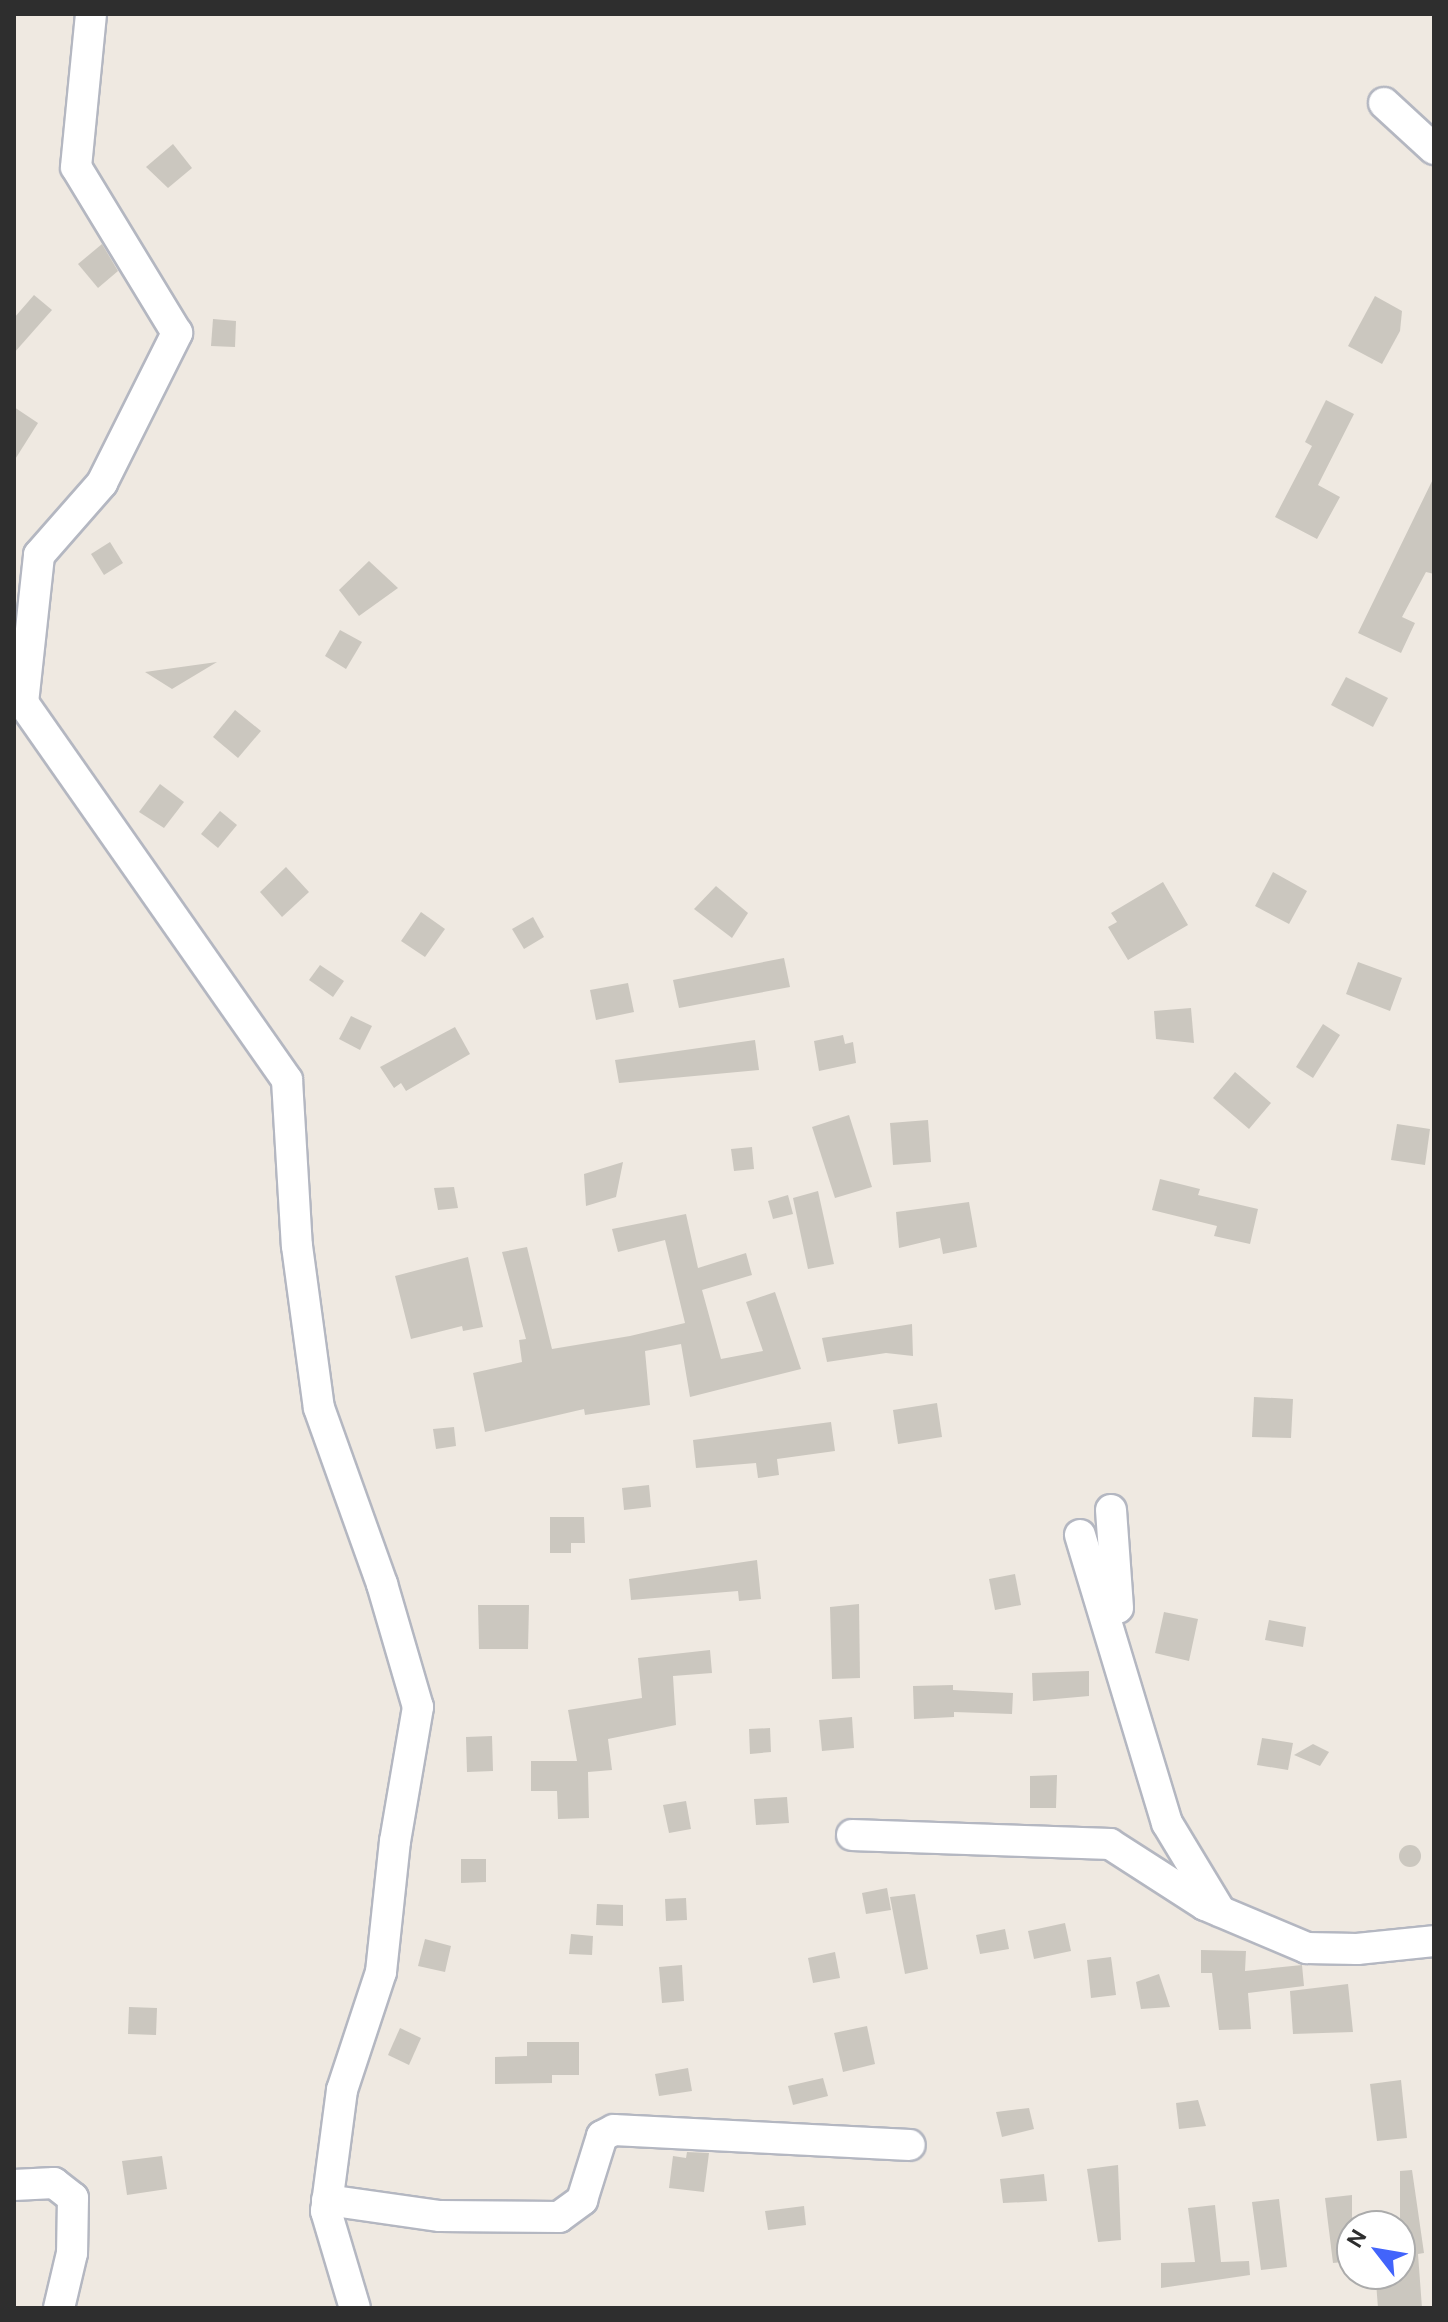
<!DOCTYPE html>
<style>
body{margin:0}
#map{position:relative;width:1448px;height:2322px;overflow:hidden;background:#efe9e1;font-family:"DM Sans",sans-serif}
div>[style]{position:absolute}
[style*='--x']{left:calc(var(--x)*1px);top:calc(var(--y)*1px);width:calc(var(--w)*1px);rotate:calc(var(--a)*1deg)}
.building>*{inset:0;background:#cbc7bf}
.round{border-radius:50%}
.roads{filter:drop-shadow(2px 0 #b4b7c1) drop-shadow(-2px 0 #b4b7c1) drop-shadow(0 2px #b4b7c1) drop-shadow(0 -2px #b4b7c1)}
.minor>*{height:30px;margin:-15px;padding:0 15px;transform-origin:15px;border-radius:15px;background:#fff}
span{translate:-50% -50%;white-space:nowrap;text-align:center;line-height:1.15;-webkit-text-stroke:6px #fff;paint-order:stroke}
.frame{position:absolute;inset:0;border:16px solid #2e2e2e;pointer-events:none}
.north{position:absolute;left:1336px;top:2210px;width:80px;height:80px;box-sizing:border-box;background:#fff;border:2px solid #ababab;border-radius:50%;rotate:301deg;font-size:22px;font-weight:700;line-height:32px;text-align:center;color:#2e2e2e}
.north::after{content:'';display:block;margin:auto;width:28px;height:36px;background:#4264fb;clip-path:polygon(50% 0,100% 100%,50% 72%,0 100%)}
</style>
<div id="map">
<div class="building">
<div style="clip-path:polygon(173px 144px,192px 168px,168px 188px,146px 167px)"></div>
<div style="clip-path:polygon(102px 244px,118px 271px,98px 288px,78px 264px)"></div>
<div style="clip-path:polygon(34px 295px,52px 310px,14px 353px,14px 318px)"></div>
<div style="clip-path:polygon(1375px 296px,1402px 311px,1400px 331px,1382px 364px,1348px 346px)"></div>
<div style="clip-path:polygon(213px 319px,236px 321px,235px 347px,211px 346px)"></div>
<div style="clip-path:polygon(1326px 400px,1354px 414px,1318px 485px,1340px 497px,1317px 539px,1275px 517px,1312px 446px,1305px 442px)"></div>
<div style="clip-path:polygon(14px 407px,38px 423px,14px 461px)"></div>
<div style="clip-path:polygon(1434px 477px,1434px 574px,1426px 572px,1402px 617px,1415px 623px,1401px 653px,1358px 633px)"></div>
<div style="clip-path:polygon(110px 542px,123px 563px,104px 575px,91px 554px)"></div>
<div style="clip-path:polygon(369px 561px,398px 588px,359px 616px,339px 590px)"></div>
<div style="clip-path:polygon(340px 630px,362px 642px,346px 669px,325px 656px)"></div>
<div style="clip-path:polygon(217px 662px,172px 689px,145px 672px)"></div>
<div style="clip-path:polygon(1346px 677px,1388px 698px,1373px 727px,1331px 705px)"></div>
<div style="clip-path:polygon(235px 710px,261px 731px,238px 758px,213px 737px)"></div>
<div style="clip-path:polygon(160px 784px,184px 802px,164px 828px,139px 812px)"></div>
<div style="clip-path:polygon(220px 811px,237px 825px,218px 848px,201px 834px)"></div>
<div style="clip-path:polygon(286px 867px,309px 892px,282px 917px,260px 892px)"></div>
<div style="clip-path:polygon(1273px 872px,1307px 891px,1289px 924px,1255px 906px)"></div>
<div style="clip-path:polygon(1163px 882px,1188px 925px,1128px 960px,1108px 927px,1117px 922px,1111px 913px)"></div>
<div style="clip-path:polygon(716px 886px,748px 913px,732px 938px,694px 909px)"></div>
<div style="clip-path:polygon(421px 912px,445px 929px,425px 957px,401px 941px)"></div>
<div style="clip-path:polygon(533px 917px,544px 937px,524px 949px,512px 929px)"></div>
<div style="clip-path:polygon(784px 958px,790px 987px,679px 1008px,673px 980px)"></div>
<div style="clip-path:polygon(1358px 962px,1402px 978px,1390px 1011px,1346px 994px)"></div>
<div style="clip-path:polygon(320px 965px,344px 981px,333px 997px,309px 980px)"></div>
<div style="clip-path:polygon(628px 983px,634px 1012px,596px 1020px,590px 990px)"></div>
<div style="clip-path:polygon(1191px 1008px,1194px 1043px,1156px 1039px,1154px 1011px)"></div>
<div style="clip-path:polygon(351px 1016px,372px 1026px,360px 1050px,339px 1039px)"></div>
<div style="clip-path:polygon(1323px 1024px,1340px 1035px,1313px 1078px,1296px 1067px)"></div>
<div style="clip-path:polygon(455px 1027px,470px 1054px,406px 1091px,401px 1083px,394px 1088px,380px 1067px)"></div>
<div style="clip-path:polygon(843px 1035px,845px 1044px,853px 1042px,856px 1063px,819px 1071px,814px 1041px)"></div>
<div style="clip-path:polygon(755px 1040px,759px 1070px,619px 1083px,615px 1060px)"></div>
<div style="clip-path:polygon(1235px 1072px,1271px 1103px,1249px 1129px,1213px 1098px)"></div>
<div style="clip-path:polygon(849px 1115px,872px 1187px,835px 1198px,812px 1127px)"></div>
<div style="clip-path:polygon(928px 1120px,931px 1162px,893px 1165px,890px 1123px)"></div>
<div style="clip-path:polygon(1397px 1124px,1430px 1129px,1425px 1165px,1391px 1160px)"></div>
<div style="clip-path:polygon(752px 1147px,754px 1169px,734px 1171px,731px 1149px)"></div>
<div style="clip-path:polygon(623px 1162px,616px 1197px,586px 1206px,584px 1174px)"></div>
<div style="clip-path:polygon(1160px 1179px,1200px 1189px,1198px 1195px,1258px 1209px,1250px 1244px,1214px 1236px,1217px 1226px,1152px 1210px)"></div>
<div style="clip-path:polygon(454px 1187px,458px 1208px,438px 1210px,434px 1188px)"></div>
<div style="clip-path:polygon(818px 1191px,834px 1264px,808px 1269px,793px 1198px)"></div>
<div style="clip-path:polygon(788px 1195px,793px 1214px,773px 1219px,768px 1201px)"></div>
<div style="clip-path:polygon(969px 1202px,977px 1247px,943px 1254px,940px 1238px,899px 1248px,896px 1212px)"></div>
<div style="clip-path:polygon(686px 1214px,698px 1268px,746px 1253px,752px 1275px,702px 1290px,721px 1359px,763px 1351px,746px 1302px,775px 1292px,801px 1369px,690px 1397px,681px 1344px,645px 1351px,650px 1405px,585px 1415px,584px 1409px,485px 1432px,473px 1373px,522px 1362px,519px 1340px,526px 1339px,502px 1252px,527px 1247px,552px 1349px,630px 1336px,685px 1323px,665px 1240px,618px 1252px,612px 1229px)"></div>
<div style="clip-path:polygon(468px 1257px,483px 1327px,463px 1331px,462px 1326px,411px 1339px,395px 1276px)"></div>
<div style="clip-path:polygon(912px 1324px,913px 1356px,886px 1353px,827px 1362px,822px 1338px)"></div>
<div style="clip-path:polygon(1254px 1397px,1293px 1399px,1291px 1438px,1252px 1437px)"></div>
<div style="clip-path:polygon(937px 1403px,942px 1437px,898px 1444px,893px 1410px)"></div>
<div style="clip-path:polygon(831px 1422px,835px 1451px,777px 1459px,779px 1475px,758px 1478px,756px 1463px,696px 1468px,693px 1440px)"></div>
<div style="clip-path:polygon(454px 1427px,456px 1446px,436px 1449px,433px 1429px)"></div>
<div style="clip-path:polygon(649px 1485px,651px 1507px,624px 1510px,622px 1488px)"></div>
<div style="clip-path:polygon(550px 1517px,584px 1517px,585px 1543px,571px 1543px,571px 1553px,550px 1553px)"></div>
<div style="clip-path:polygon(757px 1560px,761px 1599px,739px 1601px,738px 1591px,631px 1600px,629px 1579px)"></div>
<div style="clip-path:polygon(1015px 1574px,1021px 1605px,995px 1610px,989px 1579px)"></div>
<div style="clip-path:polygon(859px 1604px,860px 1678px,832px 1679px,830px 1607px)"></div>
<div style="clip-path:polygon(478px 1605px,529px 1605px,528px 1649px,479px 1649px)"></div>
<div style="clip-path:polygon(1164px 1612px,1198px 1619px,1189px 1661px,1155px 1653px)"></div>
<div style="clip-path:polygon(1269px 1620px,1306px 1627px,1303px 1647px,1265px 1640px)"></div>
<div style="clip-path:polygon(710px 1650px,712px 1673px,673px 1676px,676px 1725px,608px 1739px,612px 1770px,588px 1772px,589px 1818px,558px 1819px,557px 1791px,531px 1791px,531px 1761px,577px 1761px,568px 1710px,642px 1698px,638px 1658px)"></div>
<div style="clip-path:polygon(1089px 1671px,1089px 1696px,1033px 1701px,1032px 1673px)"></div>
<div style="clip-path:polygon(953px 1685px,953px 1690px,1013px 1693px,1012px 1714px,954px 1712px,954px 1717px,914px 1719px,913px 1686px)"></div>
<div style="clip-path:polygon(852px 1717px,854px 1748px,822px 1751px,819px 1720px)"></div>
<div style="clip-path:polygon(770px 1728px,771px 1752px,750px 1754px,749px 1729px)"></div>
<div style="clip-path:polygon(492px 1736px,493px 1771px,467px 1772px,466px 1737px)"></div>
<div style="clip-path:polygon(1262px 1738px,1293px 1743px,1288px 1770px,1257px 1765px)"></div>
<div style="clip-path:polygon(1313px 1744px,1329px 1752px,1320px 1766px,1294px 1755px)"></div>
<div style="clip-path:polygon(1057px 1775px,1056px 1808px,1030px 1808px,1030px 1776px)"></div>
<div style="clip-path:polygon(787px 1797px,789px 1823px,756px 1825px,754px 1799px)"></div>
<div style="clip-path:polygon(686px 1801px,691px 1829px,669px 1833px,663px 1805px)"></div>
<div class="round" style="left:1399px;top:1845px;width:22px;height:22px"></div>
<div style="clip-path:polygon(461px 1859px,486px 1859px,486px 1882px,461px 1883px)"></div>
<div style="clip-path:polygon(887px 1888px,891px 1910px,866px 1914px,862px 1893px)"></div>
<div style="clip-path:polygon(915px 1894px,928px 1969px,905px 1974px,890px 1897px)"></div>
<div style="clip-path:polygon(686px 1898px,687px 1920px,666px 1921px,665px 1899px)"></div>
<div style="clip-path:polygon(597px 1904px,623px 1905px,623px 1926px,596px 1925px)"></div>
<div style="clip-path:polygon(1065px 1923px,1071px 1951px,1034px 1959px,1028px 1931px)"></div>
<div style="clip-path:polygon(1005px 1929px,1009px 1949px,980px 1954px,976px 1935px)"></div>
<div style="clip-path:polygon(571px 1934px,593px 1936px,592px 1955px,569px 1954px)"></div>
<div style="clip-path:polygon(425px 1939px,451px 1946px,445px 1972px,418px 1966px)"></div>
<div style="clip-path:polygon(1201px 1950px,1246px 1951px,1245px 1971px,1302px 1965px,1304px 1986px,1248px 1993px,1251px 2029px,1219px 2030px,1212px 1973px,1201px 1973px)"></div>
<div style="clip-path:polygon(835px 1952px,840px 1978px,813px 1983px,808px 1958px)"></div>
<div style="clip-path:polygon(1111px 1957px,1116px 1995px,1091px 1998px,1087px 1960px)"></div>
<div style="clip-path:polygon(682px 1965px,684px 2001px,662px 2003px,659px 1967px)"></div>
<div style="clip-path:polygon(1159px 1974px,1170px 2007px,1141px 2009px,1136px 1982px)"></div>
<div style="clip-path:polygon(1348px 1984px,1353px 2032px,1293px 2034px,1290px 1991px)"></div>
<div style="clip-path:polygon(129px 2007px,157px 2008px,156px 2035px,128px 2034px)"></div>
<div style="clip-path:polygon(867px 2026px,875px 2064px,843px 2072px,834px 2033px)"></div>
<div style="clip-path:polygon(400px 2028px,421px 2038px,409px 2065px,388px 2055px)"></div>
<div style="clip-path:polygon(527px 2042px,579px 2042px,579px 2075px,552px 2075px,552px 2083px,495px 2084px,495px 2057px,527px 2056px)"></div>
<div style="clip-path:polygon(688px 2068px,692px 2091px,659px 2096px,655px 2074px)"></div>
<div style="clip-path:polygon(823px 2078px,828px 2096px,793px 2105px,788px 2086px)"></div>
<div style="clip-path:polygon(1401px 2080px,1407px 2138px,1377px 2141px,1370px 2084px)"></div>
<div style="clip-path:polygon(1198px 2100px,1206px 2126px,1179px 2129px,1176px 2103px)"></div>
<div style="clip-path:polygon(1029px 2108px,1034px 2129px,1002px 2137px,996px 2112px)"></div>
<div style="clip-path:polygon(687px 2152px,709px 2153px,704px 2192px,669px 2188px,673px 2156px,686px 2158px)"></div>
<div style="clip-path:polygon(162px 2156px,167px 2189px,127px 2195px,122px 2161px)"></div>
<div style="clip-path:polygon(1118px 2165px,1121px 2240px,1098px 2242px,1087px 2169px)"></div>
<div style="clip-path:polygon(1412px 2170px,1424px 2253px,1418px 2254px,1422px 2308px,1378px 2308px,1376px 2282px,1400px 2280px,1400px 2171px)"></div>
<div style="clip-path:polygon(1044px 2174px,1047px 2201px,1003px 2203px,1000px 2179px)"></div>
<div style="clip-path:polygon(1352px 2195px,1352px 2261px,1333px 2263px,1325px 2198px)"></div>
<div style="clip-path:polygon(1279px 2199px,1287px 2267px,1261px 2270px,1252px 2202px)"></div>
<div style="clip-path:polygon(1215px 2205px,1221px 2262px,1249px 2261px,1250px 2275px,1161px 2288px,1161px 2263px,1195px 2262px,1188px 2208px)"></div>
<div style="clip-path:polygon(804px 2206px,806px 2225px,768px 2230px,765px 2211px)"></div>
</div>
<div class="roads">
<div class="minor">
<div style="--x:1384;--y:103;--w:68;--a:42.6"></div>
<div style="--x:14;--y:690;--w:476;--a:55"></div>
<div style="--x:287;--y:1080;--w:166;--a:86.6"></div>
<div style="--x:297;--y:1246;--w:163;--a:82.3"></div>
<div style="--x:319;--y:1408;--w:187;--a:70.3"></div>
<div style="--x:382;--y:1584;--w:128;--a:73.7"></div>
<div style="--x:418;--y:1707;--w:136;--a:99.7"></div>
<div style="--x:395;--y:1841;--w:132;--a:96.1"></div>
<div style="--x:381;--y:1972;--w:124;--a:108.3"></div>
<div style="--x:342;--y:2090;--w:122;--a:97.5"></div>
<div style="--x:326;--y:2211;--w:101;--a:73.4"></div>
<div style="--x:23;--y:703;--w:149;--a:-83.8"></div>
<div style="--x:39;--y:555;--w:96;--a:-48.8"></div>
<div style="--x:102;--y:483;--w:168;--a:-63.4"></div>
<div style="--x:177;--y:333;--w:194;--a:-121.3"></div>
<div style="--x:76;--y:167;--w:154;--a:-84.4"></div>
<div style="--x:1111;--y:1510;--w:98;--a:85.9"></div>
<div style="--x:1080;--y:1535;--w:301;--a:73.2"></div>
<div style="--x:1167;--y:1823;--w:103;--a:58.9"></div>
<div style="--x:852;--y:1835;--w:258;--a:2"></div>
<div style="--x:1110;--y:1844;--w:113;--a:32.7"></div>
<div style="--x:1205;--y:1905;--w:111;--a:22.9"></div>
<div style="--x:1307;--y:1948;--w:50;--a:1.1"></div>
<div style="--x:1357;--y:1949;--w:77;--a:-5.9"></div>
<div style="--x:14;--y:2185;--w:40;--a:-2.9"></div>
<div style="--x:54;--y:2183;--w:24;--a:38"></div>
<div style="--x:73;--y:2198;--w:55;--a:91"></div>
<div style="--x:72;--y:2253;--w:57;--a:103.3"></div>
<div style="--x:327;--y:2200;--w:114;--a:8.1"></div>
<div style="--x:440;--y:2216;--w:119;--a:0.5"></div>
<div style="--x:559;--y:2217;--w:29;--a:-36"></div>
<div style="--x:582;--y:2200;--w:67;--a:-72.6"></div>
<div style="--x:602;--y:2136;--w:13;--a:-27"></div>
<div style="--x:614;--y:2130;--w:296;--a:2.9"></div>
</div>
</div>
<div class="frame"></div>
<div class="north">N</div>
</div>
